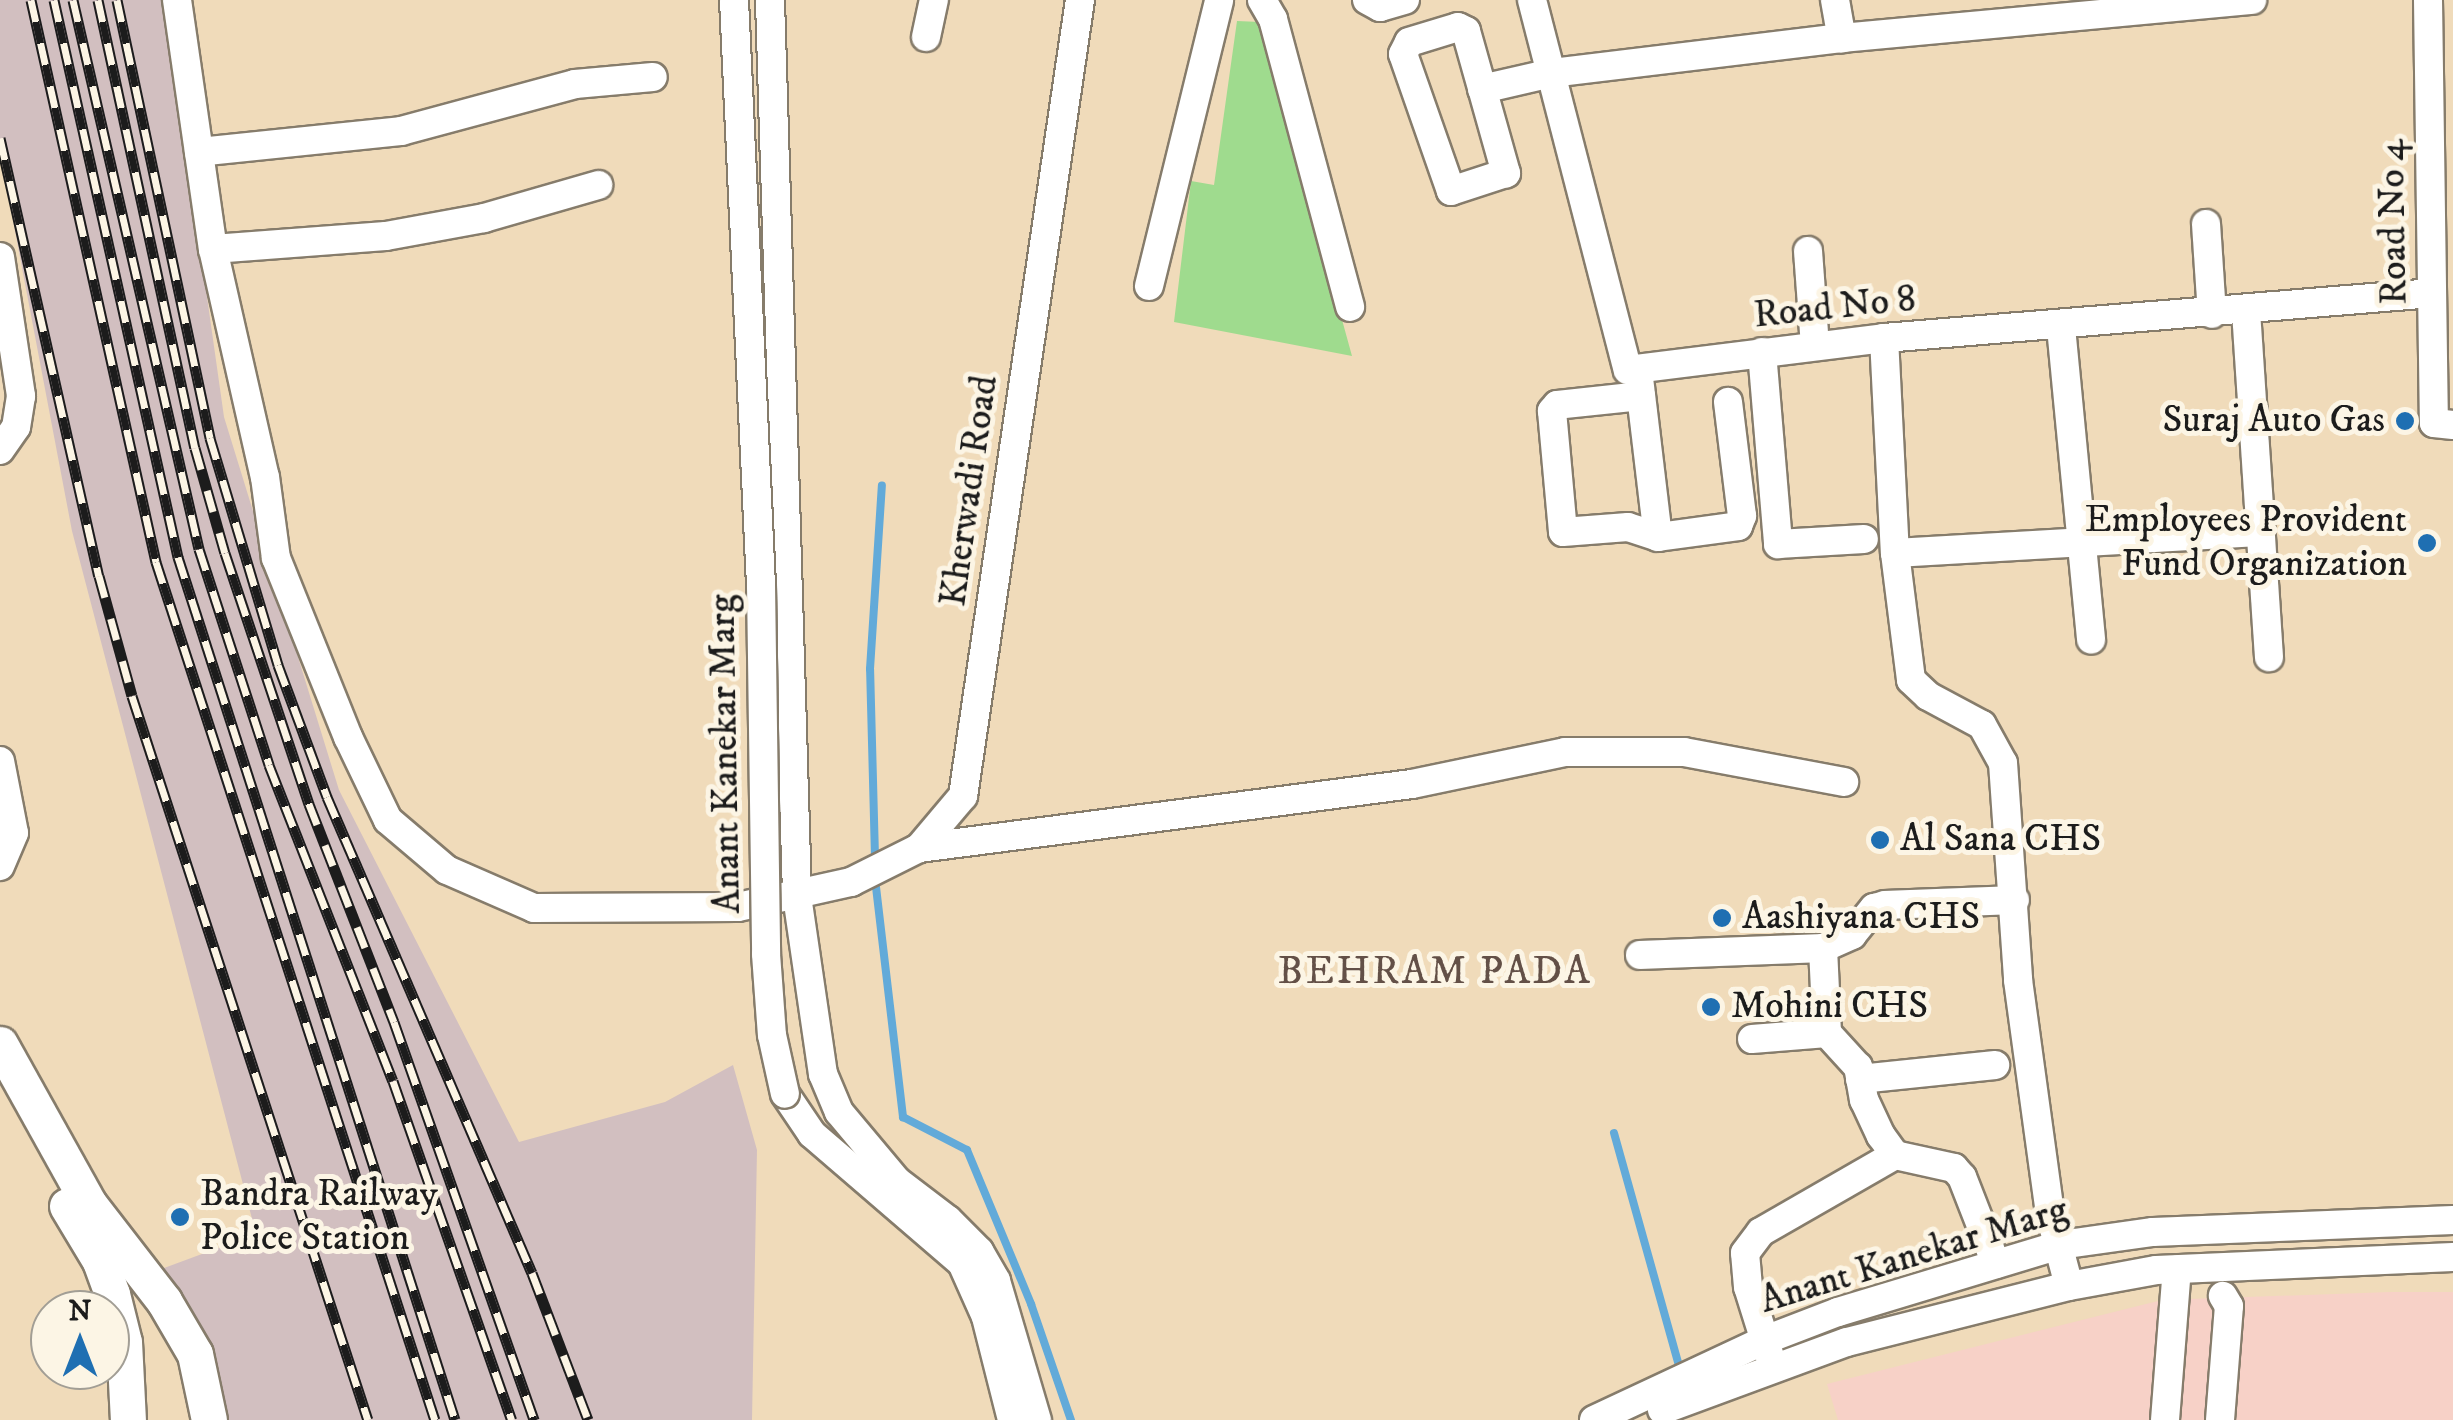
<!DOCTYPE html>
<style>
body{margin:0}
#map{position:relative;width:2453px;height:1420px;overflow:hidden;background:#f0dbba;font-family:"IM FELL DW Pica",serif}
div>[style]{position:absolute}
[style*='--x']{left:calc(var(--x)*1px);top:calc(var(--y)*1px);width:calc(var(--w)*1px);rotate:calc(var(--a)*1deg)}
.built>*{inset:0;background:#f7d1c7}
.industrial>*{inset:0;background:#d2bfc0}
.green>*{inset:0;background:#9fdb8e}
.stream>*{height:8px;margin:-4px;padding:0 4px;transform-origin:4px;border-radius:4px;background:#62aad9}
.roads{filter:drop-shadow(2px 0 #867c6b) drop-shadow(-2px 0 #867c6b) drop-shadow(0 2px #867c6b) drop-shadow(0 -2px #867c6b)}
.minor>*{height:28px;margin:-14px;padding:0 14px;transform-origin:14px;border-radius:14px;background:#fff}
.major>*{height:35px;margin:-17.5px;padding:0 17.5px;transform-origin:17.5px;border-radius:17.5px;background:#fff}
.rail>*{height:11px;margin-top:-5.5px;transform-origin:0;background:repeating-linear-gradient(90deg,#fcf5e5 0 22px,#1c1c1c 0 44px);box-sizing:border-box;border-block:2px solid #1c1c1c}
.bridges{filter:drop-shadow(2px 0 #867c6b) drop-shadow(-2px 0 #867c6b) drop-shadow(0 2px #867c6b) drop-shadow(0 -2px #867c6b)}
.minor-bridge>*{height:28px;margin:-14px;padding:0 14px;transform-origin:14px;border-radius:14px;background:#fff}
.dots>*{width:28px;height:28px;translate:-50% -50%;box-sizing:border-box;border:5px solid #fcf5e5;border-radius:50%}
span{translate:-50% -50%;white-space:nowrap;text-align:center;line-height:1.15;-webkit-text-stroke:10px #fcf5e5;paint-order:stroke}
.street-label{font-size:38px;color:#1c1c1c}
.poi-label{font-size:38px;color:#1c1c1c}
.right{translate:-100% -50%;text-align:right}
.left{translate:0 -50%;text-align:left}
.neighbourhood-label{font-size:40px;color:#635047;letter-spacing:2.5px}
.north{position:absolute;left:30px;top:1290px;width:100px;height:100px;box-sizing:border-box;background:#fcf5e5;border:2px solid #a29e95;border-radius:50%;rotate:0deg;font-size:28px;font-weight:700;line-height:40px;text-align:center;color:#1c1c1c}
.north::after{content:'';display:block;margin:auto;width:35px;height:45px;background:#1f6fb2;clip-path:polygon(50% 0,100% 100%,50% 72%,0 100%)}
</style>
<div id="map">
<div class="built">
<div style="clip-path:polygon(2391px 1292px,2453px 1292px,2453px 1420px,1838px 1420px,1827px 1384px,2162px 1300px)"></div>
</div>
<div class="industrial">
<div style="clip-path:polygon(0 0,165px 0,224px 417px,339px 790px,519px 1142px,665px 1102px,733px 1065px,757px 1150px,752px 1420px,225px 1420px,220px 1376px,200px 1327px,156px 1271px,256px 1234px,72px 531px,0 152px)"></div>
</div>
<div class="green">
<div style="clip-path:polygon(1237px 21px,1260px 22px,1352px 356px,1174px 322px,1191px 181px,1214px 185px)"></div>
</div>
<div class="stream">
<div style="--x:875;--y:857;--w:188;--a:-91.5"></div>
<div style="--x:870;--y:669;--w:184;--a:-86.3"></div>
<div style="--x:876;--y:887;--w:232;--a:83.3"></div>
<div style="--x:903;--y:1117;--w:72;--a:27.3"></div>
<div style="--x:967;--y:1150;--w:167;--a:67.4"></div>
<div style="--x:1031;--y:1304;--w:123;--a:71"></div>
<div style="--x:1614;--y:1133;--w:245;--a:74.4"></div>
</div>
<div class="roads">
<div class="minor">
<div style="--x:177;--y:0;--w:252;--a:81.8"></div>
<div style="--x:213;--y:249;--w:234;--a:77.2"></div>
<div style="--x:265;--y:477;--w:82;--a:82.3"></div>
<div style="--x:276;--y:558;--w:193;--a:68.1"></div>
<div style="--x:348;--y:737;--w:92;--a:64.3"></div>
<div style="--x:388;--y:820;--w:77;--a:40.3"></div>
<div style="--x:447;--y:870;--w:95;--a:23.6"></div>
<div style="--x:534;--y:908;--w:204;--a:-0.3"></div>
<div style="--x:738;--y:907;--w:116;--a:-12.5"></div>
<div style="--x:851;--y:882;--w:76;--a:-26.6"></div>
<div style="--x:919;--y:848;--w:68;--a:-49.8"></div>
<div style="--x:963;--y:796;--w:805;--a:-81.64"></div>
<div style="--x:770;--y:0;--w:896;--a:88.27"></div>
<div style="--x:797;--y:896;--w:180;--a:81.7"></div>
<div style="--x:823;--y:1074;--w:41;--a:67.2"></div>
<div style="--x:839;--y:1112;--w:90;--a:50"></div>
<div style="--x:897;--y:1181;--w:64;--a:37.4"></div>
<div style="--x:948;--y:1220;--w:44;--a:45"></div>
<div style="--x:979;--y:1251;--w:34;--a:60"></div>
<div style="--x:996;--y:1281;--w:145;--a:73.6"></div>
<div style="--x:1262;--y:0;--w:22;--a:60"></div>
<div style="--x:1273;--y:19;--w:298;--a:75"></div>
<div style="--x:1367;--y:0;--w:15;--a:28"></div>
<div style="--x:1380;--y:7;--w:26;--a:-16"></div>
<div style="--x:1532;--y:0;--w:382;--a:75.5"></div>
<div style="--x:1628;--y:370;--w:258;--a:-7.1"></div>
<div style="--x:1884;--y:338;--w:550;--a:-4.69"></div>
<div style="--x:1835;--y:0;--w:39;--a:80"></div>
<div style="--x:2428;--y:0;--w:423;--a:89.2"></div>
<div style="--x:2434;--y:423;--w:19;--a:6"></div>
<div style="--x:1458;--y:27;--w:9;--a:27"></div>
<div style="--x:1466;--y:31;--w:148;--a:74.3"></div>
<div style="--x:1506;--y:173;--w:58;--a:161.9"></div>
<div style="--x:1451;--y:191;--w:145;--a:-109.3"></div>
<div style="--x:1403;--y:54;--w:13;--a:-63"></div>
<div style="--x:1409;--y:42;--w:51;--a:-17"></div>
<div style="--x:926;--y:37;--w:38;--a:-78"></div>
<div style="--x:1482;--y:89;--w:72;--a:-12.9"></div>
<div style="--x:1552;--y:73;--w:292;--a:-6.9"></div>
<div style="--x:1842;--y:38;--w:412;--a:-5.3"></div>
<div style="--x:199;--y:152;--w:203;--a:-5.9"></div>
<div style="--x:401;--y:131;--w:180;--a:-15.1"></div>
<div style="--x:575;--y:84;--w:78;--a:-5.1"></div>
<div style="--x:2206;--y:224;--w:90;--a:86.2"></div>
<div style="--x:213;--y:249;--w:173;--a:-4.3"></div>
<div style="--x:386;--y:236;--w:100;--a:-10.4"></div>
<div style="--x:484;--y:218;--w:119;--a:-16.1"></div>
<div style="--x:1808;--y:251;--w:95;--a:85.8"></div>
<div style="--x:0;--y:257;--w:141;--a:81.4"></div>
<div style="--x:21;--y:396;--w:31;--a:99"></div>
<div style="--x:16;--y:427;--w:28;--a:125"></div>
<div style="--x:1149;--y:286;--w:294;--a:-76.2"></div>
<div style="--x:2246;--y:311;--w:347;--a:86.2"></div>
<div style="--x:2061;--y:327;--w:314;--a:84.5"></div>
<div style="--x:1884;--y:338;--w:215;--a:87.1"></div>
<div style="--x:1895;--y:553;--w:128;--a:82.8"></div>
<div style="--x:1911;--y:680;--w:23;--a:43"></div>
<div style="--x:1928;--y:696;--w:61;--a:28.2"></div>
<div style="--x:1982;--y:725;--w:43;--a:61.1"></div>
<div style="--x:2003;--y:763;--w:218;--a:86"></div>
<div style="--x:2018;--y:980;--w:236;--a:82.2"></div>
<div style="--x:2050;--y:1214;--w:74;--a:75.2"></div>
<div style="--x:1762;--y:352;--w:193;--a:85.2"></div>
<div style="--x:1778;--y:544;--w:86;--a:-3.3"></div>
<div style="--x:1639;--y:378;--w:160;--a:83.2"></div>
<div style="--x:1641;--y:396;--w:84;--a:173.9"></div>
<div style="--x:1557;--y:405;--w:8;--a:130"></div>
<div style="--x:1552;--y:411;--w:121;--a:84.8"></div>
<div style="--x:1563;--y:532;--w:65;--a:-4.4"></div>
<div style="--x:1628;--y:527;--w:32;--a:18"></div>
<div style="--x:1658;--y:537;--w:81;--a:-7.8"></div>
<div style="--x:1738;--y:526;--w:11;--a:-68"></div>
<div style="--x:1742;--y:516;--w:115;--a:-97"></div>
<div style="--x:1895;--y:553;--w:364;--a:-3.3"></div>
<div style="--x:0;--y:761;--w:73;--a:79"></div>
<div style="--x:14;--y:833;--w:36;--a:113"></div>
<div style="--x:919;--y:848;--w:497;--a:-7.4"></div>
<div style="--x:1412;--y:784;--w:156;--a:-11.8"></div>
<div style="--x:1565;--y:752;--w:119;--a:0"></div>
<div style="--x:1684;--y:752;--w:163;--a:10.6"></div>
<div style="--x:1640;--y:955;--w:183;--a:-2.2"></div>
<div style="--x:1752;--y:1039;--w:75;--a:-4.6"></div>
<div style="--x:1860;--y:1079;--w:136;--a:-5.9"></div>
<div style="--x:785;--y:1094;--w:48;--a:56"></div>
<div style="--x:812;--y:1134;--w:198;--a:40.7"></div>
<div style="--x:962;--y:1263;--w:59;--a:66"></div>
<div style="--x:986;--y:1317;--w:106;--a:75.8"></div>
<div style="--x:1996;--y:1264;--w:93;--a:-111.3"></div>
<div style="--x:1962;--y:1177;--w:12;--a:-132"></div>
<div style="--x:1954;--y:1168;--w:60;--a:-167.6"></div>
<div style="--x:1895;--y:1155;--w:24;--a:-126"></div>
<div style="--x:1881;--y:1136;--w:40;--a:-115"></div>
<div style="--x:1864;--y:1100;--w:34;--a:-100"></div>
<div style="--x:1858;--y:1067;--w:46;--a:-132.4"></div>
<div style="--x:1827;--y:1033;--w:85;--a:-92.7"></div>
<div style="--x:1823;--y:948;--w:32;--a:-24"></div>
<div style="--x:1852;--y:935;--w:35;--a:-51"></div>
<div style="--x:1874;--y:908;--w:11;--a:-15"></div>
<div style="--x:1885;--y:905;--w:130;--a:-2.2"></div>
<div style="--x:1770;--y:1357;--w:73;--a:-107.4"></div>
<div style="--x:1748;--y:1287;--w:34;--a:-95"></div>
<div style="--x:1745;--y:1253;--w:26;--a:-53"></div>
<div style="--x:1761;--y:1232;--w:155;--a:-29.9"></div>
<div style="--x:1662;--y:1410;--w:197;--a:-20.2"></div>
<div style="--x:1847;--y:1342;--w:229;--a:-14.2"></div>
<div style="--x:2069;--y:1286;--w:88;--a:-10.4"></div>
<div style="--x:2156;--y:1270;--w:297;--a:-2.5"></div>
<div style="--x:1594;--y:1420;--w:189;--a:-25.1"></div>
<div style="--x:1765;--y:1340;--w:78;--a:-21"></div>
<div style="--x:1838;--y:1312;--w:232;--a:-16.8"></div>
<div style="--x:2060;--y:1245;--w:94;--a:-8"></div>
<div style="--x:2153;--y:1232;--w:300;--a:-2.3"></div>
<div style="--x:2165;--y:1420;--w:151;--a:-85.5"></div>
<div style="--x:2220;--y:1420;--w:114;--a:-85.5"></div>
<div style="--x:2229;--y:1306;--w:12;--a:-121"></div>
</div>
<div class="major">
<div style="--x:0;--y:1044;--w:183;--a:60.9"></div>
<div style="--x:89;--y:1204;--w:123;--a:52.3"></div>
<div style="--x:164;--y:1301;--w:61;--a:59.7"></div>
<div style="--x:195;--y:1354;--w:67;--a:78"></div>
<div style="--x:67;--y:1206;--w:64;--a:59"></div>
<div style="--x:100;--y:1261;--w:35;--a:70"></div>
<div style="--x:112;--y:1294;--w:49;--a:76"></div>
<div style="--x:124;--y:1342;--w:78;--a:87.1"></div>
</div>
</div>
<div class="rail">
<div style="--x:31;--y:0;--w:576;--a:77.46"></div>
<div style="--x:156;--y:562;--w:902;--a:71.99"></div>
<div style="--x:54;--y:0;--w:571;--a:77.45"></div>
<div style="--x:178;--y:557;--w:906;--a:72.2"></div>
<div style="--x:73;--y:0;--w:563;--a:77.07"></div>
<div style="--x:199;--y:549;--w:227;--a:72"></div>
<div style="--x:269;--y:765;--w:339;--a:68.6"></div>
<div style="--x:393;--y:1081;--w:359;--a:70.7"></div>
<div style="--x:98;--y:0;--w:458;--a:77.8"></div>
<div style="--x:195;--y:448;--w:109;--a:74.1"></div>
<div style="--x:225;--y:553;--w:265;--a:71.5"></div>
<div style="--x:309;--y:804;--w:234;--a:68.7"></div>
<div style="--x:394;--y:1022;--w:422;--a:70.6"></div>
<div style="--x:117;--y:0;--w:448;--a:78"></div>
<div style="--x:210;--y:438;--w:237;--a:73.3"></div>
<div style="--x:278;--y:665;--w:141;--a:69.6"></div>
<div style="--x:327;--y:797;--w:518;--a:66.7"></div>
<div style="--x:532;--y:1273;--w:157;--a:69.1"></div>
<div style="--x:0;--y:138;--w:449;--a:77.3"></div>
<div style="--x:99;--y:576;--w:124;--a:74.6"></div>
<div style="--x:132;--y:696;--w:761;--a:71.95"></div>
</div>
<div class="bridges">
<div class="minor-bridge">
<div style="--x:734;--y:0;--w:586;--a:87.36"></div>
<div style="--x:761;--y:585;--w:369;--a:89.2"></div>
<div style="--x:766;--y:954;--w:81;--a:85.8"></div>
<div style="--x:772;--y:1035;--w:60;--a:77.6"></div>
</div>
</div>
<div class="dots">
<div style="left:2405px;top:421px;background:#1f6fb2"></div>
<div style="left:2427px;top:543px;background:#1f6fb2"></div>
<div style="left:1880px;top:840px;background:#1f6fb2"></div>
<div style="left:1722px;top:918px;background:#1f6fb2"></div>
<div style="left:1711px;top:1007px;background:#1f6fb2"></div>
<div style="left:180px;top:1217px;background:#1f6fb2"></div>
</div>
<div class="street-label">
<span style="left:2394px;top:222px;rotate:-91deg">Road No 4</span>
<span style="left:1835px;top:308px;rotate:-6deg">Road No 8</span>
<span style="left:970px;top:491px;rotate:-82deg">Kherwadi Road</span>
<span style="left:726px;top:754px;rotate:-91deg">Anant Kanekar Marg</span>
<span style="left:1914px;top:1256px;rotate:-17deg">Anant Kanekar Marg</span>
</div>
<div class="poi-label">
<span class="right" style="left:2385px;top:421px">Suraj Auto Gas</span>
<span class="right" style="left:2407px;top:543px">Employees Provident<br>Fund Organization</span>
<span class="left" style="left:1900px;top:840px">Al Sana CHS</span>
<span class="left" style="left:1742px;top:918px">Aashiyana CHS</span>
<span class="left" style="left:1731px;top:1007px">Mohini CHS</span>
<span class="left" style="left:200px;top:1217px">Bandra Railway<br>Police Station</span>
</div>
<div class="neighbourhood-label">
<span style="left:1435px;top:972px">BEHRAM PADA</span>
</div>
<div class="north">N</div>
</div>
